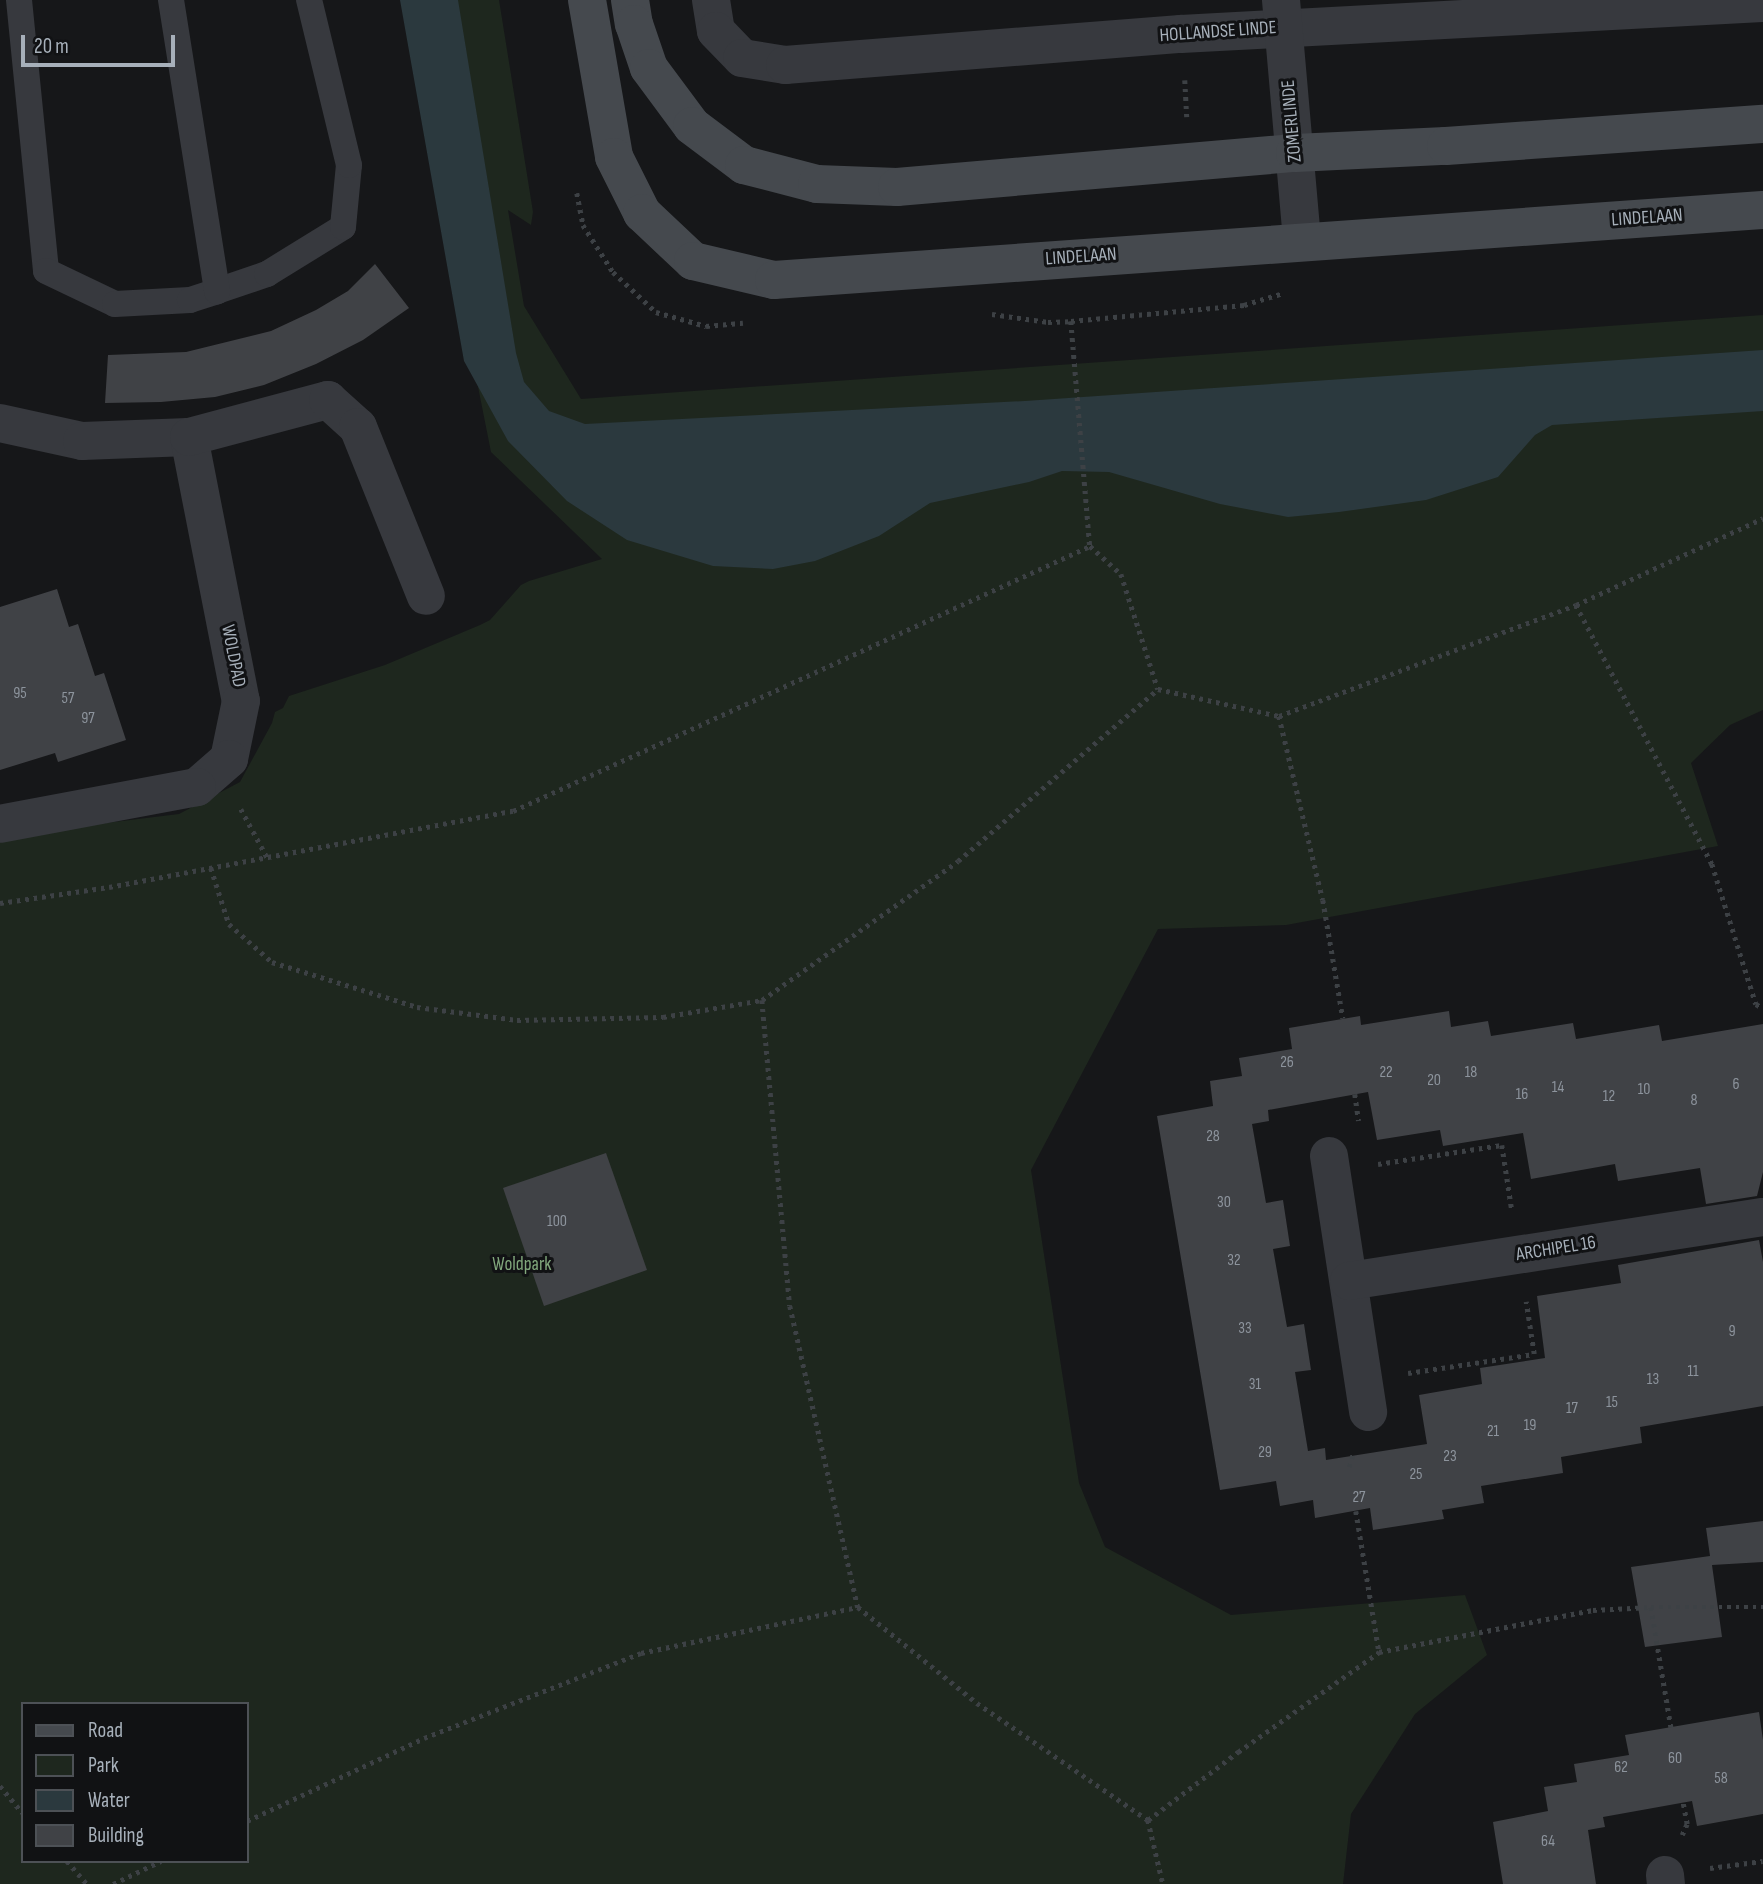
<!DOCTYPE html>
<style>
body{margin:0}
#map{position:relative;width:1763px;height:1884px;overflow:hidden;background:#161719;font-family:"Sofia Sans Condensed",sans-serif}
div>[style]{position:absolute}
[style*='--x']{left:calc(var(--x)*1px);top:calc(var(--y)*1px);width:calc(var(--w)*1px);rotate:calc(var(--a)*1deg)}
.green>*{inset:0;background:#1e271e}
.water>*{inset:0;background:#2b393e}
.building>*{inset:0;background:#404246}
.path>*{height:4.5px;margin-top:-2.25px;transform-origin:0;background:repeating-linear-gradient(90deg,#3d4145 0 3.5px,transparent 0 8.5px)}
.service>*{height:26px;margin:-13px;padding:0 13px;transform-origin:13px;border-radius:13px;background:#37393e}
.minor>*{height:38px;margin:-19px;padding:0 19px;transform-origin:19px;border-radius:19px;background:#37393e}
.secondary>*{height:38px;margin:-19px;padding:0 19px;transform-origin:19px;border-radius:19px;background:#45494e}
span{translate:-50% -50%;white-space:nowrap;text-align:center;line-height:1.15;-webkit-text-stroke:6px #111214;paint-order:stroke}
.number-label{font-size:16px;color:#8d949d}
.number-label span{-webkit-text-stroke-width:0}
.street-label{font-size:19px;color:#a7b0ba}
.park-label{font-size:19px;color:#81a77c}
.legend{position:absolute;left:21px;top:1702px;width:228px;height:161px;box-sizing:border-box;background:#111214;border:2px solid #4d5156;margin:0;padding:9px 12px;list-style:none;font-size:21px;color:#a7b0ba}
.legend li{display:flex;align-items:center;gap:14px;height:35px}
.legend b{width:35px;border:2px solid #4d5156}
.scale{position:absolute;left:21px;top:35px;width:154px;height:32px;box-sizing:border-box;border:4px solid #a7b0ba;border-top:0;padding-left:9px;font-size:21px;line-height:24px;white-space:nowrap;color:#a7b0ba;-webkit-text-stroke:5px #111214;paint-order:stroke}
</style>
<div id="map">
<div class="green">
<div style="clip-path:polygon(evenodd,401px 0,499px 0,533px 212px,531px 225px,508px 210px,524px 306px,581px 399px,1763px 315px,1763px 710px,1730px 725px,1691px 763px,1718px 846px,1286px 925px,1158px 929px,1031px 1170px,1079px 1483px,1105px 1547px,1231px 1615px,1465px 1595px,1487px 1655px,1415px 1714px,1351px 1814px,1343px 1884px,0 1884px,0 836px,179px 814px,240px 782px,272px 723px,275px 712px,283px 708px,289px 696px,385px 665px,480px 625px,490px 620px,521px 585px,529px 581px,602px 559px,491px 452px,401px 0,23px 1704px,247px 1704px,247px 1861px,23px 1861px,23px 1704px)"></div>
</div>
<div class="water">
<div style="clip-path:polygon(400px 0,458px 0,516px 353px,524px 382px,549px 411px,585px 424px,1025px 401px,1763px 350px,1763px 411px,1552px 425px,1535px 435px,1498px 477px,1426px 500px,1339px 512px,1288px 517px,1220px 504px,1109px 472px,1062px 471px,1029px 482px,930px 503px,879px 536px,815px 561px,773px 569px,713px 566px,627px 540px,567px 501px,508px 441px,464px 361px)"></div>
</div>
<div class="building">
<div style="clip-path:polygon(375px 264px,409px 308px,363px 340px,316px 364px,264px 385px,215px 397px,161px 402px,105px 403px,108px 355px,186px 352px,271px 331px,316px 310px,348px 291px)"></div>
<div style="clip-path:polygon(57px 589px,69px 627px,78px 624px,95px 676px,104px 673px,126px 740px,58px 762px,55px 753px,0 770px,0 607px)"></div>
<div style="clip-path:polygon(1449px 1011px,1451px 1027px,1488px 1021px,1491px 1036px,1573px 1023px,1576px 1039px,1659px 1025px,1662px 1041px,1763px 1024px,1763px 1172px,1757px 1196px,1706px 1204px,1700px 1168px,1618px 1181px,1615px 1164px,1531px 1179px,1523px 1133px,1443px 1146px,1440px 1130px,1377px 1140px,1368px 1092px,1268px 1110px,1269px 1121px,1252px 1124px,1266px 1203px,1283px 1200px,1290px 1246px,1273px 1249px,1287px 1327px,1304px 1324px,1311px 1370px,1295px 1372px,1308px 1451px,1325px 1448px,1326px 1460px,1427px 1444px,1419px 1395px,1482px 1384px,1480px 1368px,1545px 1358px,1537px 1296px,1621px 1283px,1618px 1265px,1759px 1240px,1763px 1262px,1763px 1406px,1640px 1427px,1642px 1443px,1561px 1457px,1563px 1473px,1481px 1486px,1484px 1503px,1442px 1510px,1444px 1519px,1373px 1530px,1370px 1508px,1315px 1518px,1313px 1500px,1280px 1506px,1276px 1481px,1220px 1490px,1157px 1116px,1213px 1106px,1210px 1081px,1242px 1076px,1239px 1058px,1292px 1049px,1289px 1028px,1360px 1016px,1361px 1025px)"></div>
<div style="clip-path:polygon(606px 1153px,647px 1270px,544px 1306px,503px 1188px)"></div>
<div style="clip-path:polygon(1763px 1521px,1763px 1562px,1712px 1565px,1722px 1637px,1645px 1647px,1631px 1567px,1710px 1556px,1706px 1528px)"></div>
<div style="clip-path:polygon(1759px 1712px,1763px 1740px,1763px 1814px,1697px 1826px,1692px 1801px,1603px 1817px,1605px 1827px,1588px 1830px,1596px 1884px,1503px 1884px,1493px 1822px,1548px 1811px,1544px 1787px,1577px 1782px,1574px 1764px,1629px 1755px,1625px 1735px)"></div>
</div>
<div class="path">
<div style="--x:1185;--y:80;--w:37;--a:87"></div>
<div style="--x:577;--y:193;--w:33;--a:79"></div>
<div style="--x:583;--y:225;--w:56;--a:57.4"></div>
<div style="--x:613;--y:272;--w:59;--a:42.9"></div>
<div style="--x:656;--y:312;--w:52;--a:15.6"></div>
<div style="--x:706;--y:326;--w:37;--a:-5"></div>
<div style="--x:992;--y:314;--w:57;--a:8.1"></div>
<div style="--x:1048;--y:322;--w:23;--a:-2"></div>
<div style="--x:1071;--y:321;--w:174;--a:-5.3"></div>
<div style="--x:1244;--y:305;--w:39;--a:-17"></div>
<div style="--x:1071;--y:321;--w:226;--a:85.2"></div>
<div style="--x:1090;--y:546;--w:42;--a:42.1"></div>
<div style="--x:1121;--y:574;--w:121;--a:72.2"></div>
<div style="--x:1158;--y:689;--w:124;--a:12.6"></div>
<div style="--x:1279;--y:716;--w:317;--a:-20.5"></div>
<div style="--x:1576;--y:605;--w:206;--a:-24.9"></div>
<div style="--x:1576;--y:605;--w:293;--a:62.3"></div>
<div style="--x:1712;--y:864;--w:147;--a:72.6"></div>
<div style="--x:1756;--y:1004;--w:8;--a:30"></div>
<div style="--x:1279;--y:716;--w:189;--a:76.6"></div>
<div style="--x:1323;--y:900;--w:120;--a:80.4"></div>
<div style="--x:241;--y:809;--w:55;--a:61.6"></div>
<div style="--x:211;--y:868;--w:59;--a:72.2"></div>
<div style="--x:229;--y:924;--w:57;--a:41.5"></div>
<div style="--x:272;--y:962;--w:152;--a:17.2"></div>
<div style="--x:417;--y:1007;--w:101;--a:7.4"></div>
<div style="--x:517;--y:1020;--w:146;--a:-1.2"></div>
<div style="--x:663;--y:1017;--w:100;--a:-9.7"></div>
<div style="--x:762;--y:1000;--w:240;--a:-35.3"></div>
<div style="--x:958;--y:861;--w:264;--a:-40.7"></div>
<div style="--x:0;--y:903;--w:110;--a:-8.4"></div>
<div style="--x:109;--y:887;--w:411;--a:-10.7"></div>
<div style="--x:513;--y:811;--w:635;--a:-24.67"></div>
<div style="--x:762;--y:1000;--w:307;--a:84.8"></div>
<div style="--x:790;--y:1306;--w:309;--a:77.3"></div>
<div style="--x:858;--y:1607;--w:153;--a:38.9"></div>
<div style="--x:977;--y:1703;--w:207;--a:34.4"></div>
<div style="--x:1148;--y:1820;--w:66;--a:76.8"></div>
<div style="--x:1355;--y:1094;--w:27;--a:82"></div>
<div style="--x:1378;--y:1164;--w:125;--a:-8.7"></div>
<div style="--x:1502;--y:1145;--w:66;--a:81.3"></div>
<div style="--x:1408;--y:1373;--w:127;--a:-8.6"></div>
<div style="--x:1534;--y:1354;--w:53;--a:-98.7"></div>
<div style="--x:1349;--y:1467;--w:14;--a:-73"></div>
<div style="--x:1356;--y:1511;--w:143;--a:80.7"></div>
<div style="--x:1651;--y:1607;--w:122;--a:80.5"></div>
<div style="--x:0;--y:1786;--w:35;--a:50"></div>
<div style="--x:1148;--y:1820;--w:113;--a:-37.1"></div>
<div style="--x:1238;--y:1752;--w:173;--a:-35.3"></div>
<div style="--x:1379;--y:1652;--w:218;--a:-11.1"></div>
<div style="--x:1593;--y:1610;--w:58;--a:-3"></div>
<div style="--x:1651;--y:1607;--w:112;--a:0"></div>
<div style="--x:247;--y:1821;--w:195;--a:-25.1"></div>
<div style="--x:424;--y:1738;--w:233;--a:-21.4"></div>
<div style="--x:641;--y:1653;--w:222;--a:-12"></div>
<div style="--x:1682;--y:1835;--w:12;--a:-66"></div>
<div style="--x:1687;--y:1824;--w:21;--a:-101"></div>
<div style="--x:67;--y:1861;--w:30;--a:49"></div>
<div style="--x:1710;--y:1868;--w:53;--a:-7.5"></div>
<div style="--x:113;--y:1884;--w:53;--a:-25.6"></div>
</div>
<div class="service">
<div style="--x:19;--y:0;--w:272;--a:84.3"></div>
<div style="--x:46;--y:271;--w:76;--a:25.6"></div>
<div style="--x:115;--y:304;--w:75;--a:-3.1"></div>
<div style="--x:190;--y:300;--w:28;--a:-18"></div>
<div style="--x:217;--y:291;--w:53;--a:-18.8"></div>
<div style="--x:267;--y:274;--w:89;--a:-31.7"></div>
<div style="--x:343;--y:227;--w:62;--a:-84.5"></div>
<div style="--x:349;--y:165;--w:170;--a:-103.6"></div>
<div style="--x:171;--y:0;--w:295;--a:81"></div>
</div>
<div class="minor">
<div style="--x:711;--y:0;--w:31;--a:81"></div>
<div style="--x:716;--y:31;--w:37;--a:46"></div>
<div style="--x:742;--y:58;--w:44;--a:9.2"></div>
<div style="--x:785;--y:65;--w:397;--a:-4.5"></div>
<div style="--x:1181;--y:34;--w:583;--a:-3.05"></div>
<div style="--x:1281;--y:0;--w:242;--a:85"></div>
<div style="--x:0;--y:423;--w:84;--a:12.4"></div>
<div style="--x:82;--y:441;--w:107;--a:-2.1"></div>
<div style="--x:189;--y:437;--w:269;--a:78.9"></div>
<div style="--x:241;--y:701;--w:59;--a:101.7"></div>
<div style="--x:229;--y:759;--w:43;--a:138.8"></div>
<div style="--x:197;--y:787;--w:200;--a:169.4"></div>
<div style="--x:189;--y:437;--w:144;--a:-14.9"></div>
<div style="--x:328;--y:400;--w:40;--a:42"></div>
<div style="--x:358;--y:427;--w:182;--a:68.1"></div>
<div style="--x:1329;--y:1156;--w:259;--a:81.3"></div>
<div style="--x:1349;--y:1281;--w:419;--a:-8.8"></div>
<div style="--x:1665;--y:1875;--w:9;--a:84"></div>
</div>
<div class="secondary">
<div style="--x:587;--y:0;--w:159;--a:80.2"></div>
<div style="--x:614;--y:157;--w:63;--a:63.4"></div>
<div style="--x:642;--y:213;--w:70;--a:43.3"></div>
<div style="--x:693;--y:261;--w:83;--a:13.2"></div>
<div style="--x:774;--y:280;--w:991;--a:-4.05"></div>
<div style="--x:630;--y:0;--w:24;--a:81"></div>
<div style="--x:634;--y:24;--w:46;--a:71.2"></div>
<div style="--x:649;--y:68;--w:72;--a:53.4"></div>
<div style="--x:692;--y:126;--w:65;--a:36.9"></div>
<div style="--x:744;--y:165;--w:75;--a:14.6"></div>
<div style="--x:817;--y:184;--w:80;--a:2.1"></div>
<div style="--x:897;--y:187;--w:399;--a:-4.9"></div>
<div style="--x:1295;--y:153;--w:151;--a:-2.7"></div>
<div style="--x:1446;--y:146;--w:318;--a:-4"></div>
</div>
<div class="number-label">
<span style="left:20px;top:694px">95</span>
<span style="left:68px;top:699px">57</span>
<span style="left:88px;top:719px">97</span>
<span style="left:1287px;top:1063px">26</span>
<span style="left:1386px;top:1073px">22</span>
<span style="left:1471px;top:1073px">18</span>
<span style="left:1434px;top:1081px">20</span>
<span style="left:1736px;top:1085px">6</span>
<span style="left:1558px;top:1088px">14</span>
<span style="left:1644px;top:1090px">10</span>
<span style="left:1522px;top:1095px">16</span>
<span style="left:1609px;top:1097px">12</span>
<span style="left:1694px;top:1101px">8</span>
<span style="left:1213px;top:1137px">28</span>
<span style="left:1224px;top:1203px">30</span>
<span style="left:557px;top:1222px">100</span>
<span style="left:1234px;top:1261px">32</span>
<span style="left:1245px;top:1329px">33</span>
<span style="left:1732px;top:1332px">9</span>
<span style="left:1693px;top:1372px">11</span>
<span style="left:1653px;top:1380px">13</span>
<span style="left:1255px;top:1385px">31</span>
<span style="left:1612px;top:1403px">15</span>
<span style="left:1572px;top:1409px">17</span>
<span style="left:1530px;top:1426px">19</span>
<span style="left:1493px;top:1432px">21</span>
<span style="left:1265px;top:1453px">29</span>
<span style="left:1450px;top:1457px">23</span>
<span style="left:1416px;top:1475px">25</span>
<span style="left:1359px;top:1498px">27</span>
<span style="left:1675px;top:1759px">60</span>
<span style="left:1621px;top:1768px">62</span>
<span style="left:1721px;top:1779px">58</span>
<span style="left:1548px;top:1842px">64</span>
</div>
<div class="street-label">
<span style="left:1218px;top:32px;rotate:-4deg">HOLLANDSE LINDE</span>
<span style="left:1292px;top:121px;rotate:-95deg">ZOMERLINDE</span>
<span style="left:1647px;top:218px;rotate:-4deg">LINDELAAN</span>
<span style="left:1081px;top:257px;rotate:-4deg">LINDELAAN</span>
<span style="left:233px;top:656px;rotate:79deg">WOLDPAD</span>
<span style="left:1556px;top:1249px;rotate:-9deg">ARCHIPEL 16</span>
</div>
<div class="park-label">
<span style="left:522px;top:1265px">Woldpark</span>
</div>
<ul class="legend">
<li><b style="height:9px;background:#45494e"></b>Road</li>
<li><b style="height:19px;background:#1e271e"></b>Park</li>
<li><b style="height:19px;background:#2b393e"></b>Water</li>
<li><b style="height:19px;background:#404246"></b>Building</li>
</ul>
<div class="scale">20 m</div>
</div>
